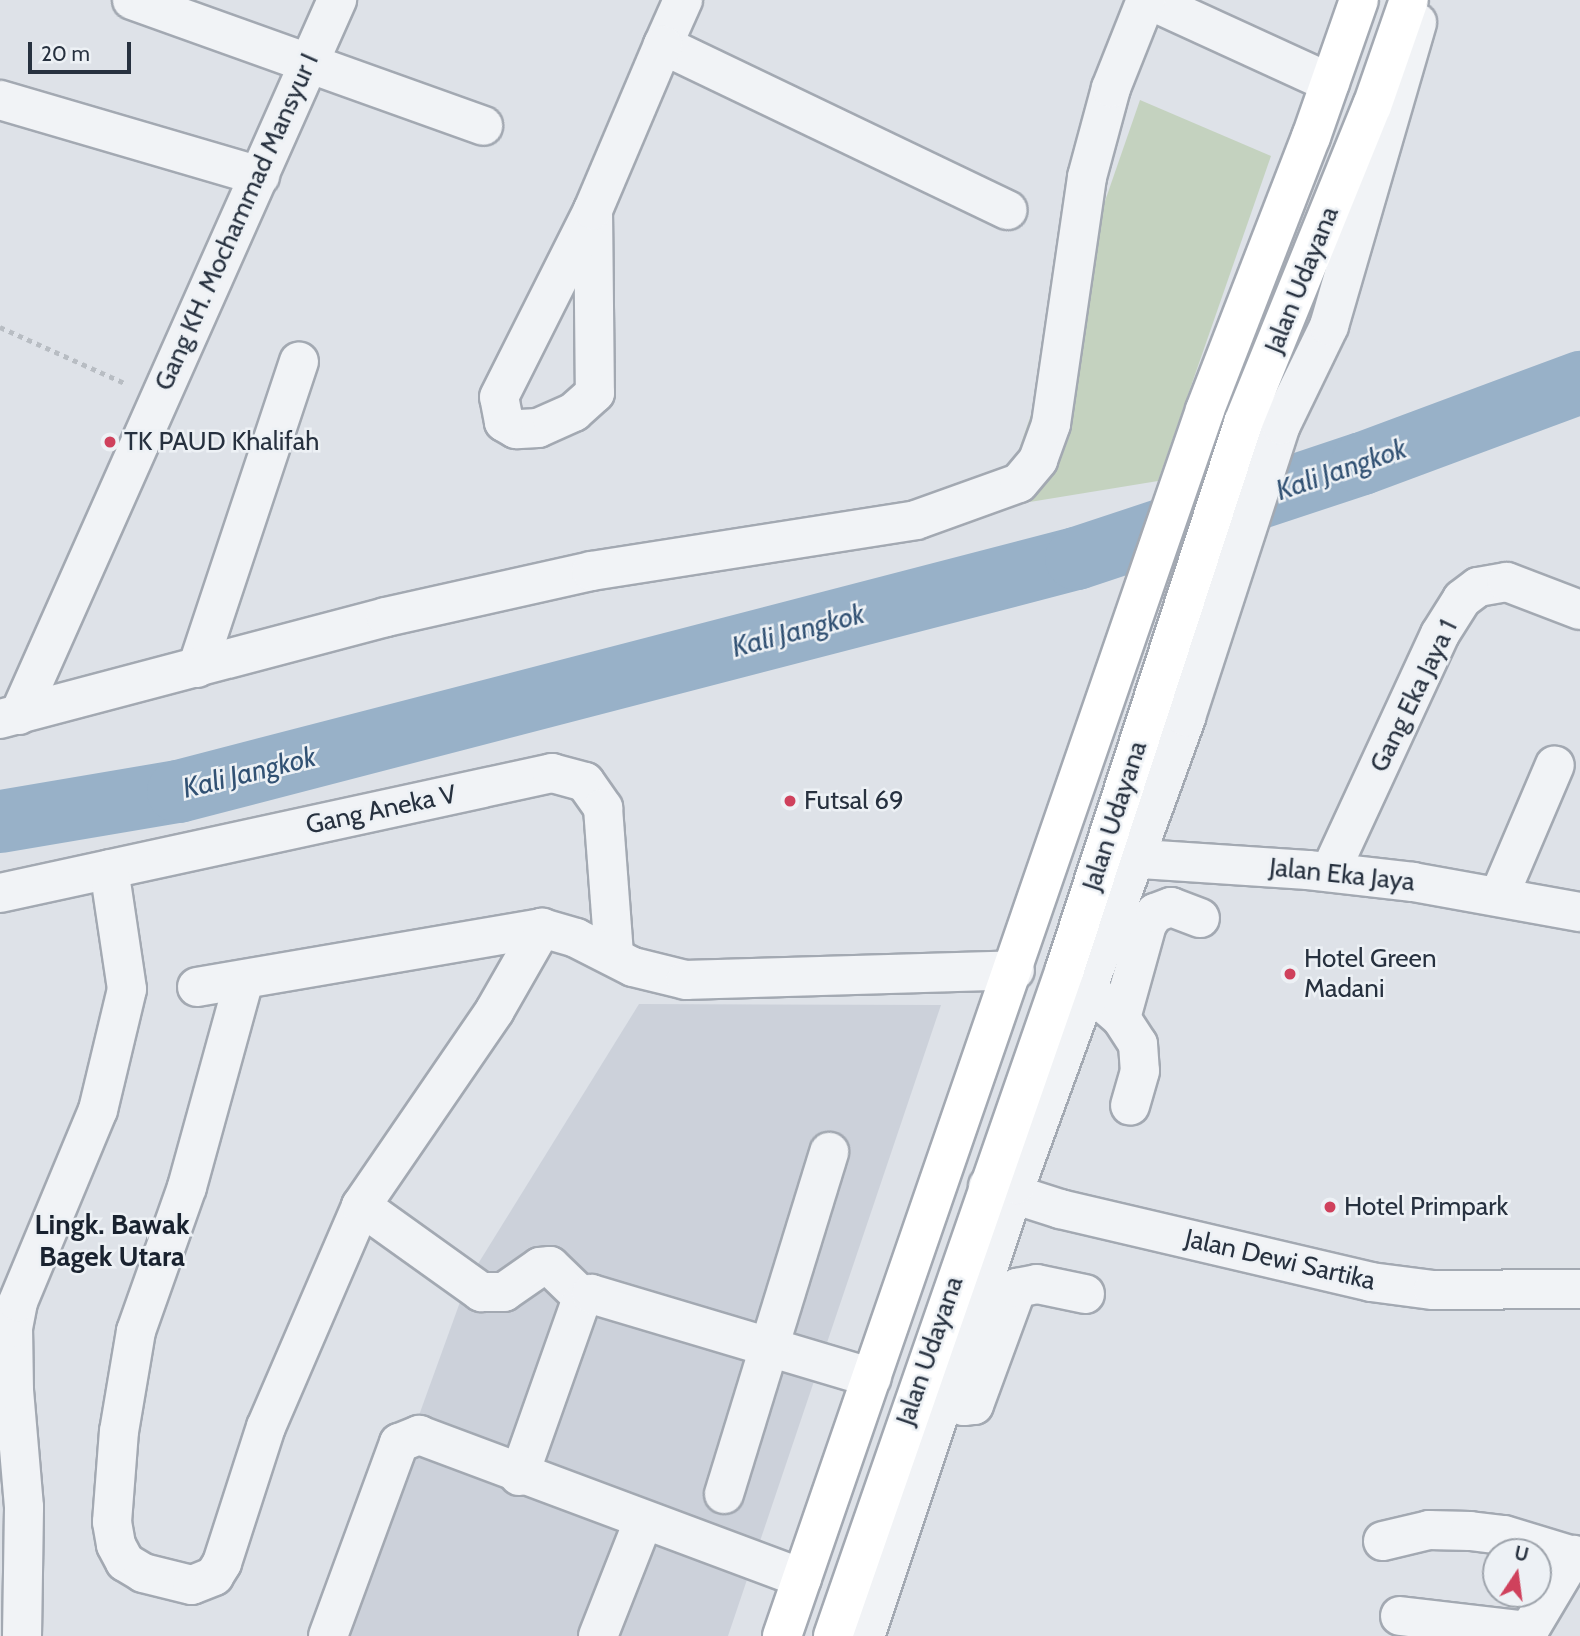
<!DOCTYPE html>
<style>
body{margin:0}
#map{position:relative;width:1580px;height:1636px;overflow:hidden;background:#dee2e8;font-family:Cabin,sans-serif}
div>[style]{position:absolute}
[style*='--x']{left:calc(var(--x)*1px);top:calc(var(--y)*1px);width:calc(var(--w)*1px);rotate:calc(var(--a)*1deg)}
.built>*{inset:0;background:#ccd1da}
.green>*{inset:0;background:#c4d2bf}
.river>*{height:63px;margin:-31.5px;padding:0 31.5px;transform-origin:31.5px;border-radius:31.5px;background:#98b1c8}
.path>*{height:4.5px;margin-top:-2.25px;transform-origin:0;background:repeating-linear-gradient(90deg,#b8bdc3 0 5px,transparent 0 10px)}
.roads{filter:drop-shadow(2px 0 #a3a9b2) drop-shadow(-2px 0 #a3a9b2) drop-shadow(0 2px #a3a9b2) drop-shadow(0 -2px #a3a9b2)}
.minor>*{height:38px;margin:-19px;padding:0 19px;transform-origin:19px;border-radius:19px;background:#f1f3f6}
.major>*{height:38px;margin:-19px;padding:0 19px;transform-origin:19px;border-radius:19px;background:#fff}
.dots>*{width:19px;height:19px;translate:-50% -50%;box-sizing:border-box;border:4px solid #edf1f5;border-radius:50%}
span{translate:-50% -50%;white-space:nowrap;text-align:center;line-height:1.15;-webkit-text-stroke:5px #edf1f5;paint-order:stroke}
.street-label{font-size:26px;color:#27313f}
.poi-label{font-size:26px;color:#27313f}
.left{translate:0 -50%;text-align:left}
.water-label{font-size:28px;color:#315173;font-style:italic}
.neighbourhood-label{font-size:28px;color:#19222f;font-weight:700}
.north{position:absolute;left:1482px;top:1538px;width:70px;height:70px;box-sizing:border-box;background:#edf1f5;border:2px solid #9ea4ac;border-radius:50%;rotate:13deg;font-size:19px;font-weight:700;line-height:28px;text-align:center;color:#27313f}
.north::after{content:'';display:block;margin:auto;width:24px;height:32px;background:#cf415c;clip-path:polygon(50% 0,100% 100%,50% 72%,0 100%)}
.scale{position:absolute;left:28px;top:42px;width:103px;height:32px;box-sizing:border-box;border:4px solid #27313f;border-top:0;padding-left:9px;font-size:21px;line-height:24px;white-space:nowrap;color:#27313f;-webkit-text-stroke:5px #edf1f5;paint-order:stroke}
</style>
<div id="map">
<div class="built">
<div style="clip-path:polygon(639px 1004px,941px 1005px,728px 1636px,339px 1636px,468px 1280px)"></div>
</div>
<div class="green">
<div style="clip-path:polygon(1140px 100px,1271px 156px,1158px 481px,999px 507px)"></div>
</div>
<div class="river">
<div style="--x:0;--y:821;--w:181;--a:-9.6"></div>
<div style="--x:178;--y:791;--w:928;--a:-14.55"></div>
<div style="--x:1076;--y:558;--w:301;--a:-18.4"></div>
<div style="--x:1362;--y:463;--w:233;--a:-20.4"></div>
</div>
<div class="path">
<div style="--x:0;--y:327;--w:139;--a:24.2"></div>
</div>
<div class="roads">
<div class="minor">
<div style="--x:132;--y:0;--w:373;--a:19.7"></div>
<div style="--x:683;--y:0;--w:49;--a:114"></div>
<div style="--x:663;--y:45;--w:382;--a:25.6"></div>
<div style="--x:1149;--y:0;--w:199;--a:24.6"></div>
<div style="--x:0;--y:100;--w:271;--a:16.3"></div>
<div style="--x:593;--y:210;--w:183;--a:89.4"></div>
<div style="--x:595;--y:393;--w:28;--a:138"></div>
<div style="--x:574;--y:412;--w:39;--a:156"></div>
<div style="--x:538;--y:428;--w:22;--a:177"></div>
<div style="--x:516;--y:429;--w:14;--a:-150"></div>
<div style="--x:504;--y:422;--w:25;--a:-101"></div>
<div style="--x:499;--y:397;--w:209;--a:-63.3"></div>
<div style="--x:593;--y:210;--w:179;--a:-67"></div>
<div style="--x:197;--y:668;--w:323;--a:-71.6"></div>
<div style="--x:19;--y:715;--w:783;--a:-66.02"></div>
<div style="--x:0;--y:719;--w:399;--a:-14.8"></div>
<div style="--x:386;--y:617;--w:210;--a:-12.6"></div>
<div style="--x:591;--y:571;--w:329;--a:-8.9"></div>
<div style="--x:916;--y:520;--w:109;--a:-19.8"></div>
<div style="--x:1019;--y:483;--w:30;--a:-50"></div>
<div style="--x:1038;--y:460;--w:38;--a:-70"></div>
<div style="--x:1051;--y:424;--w:250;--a:-81.7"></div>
<div style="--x:1087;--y:177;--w:92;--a:-74.9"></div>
<div style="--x:1111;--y:88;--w:95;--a:-68.3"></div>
<div style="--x:1111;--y:857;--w:197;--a:3.8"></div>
<div style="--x:1308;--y:870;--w:106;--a:6.5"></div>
<div style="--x:1413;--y:882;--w:170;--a:10.2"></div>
<div style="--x:1330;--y:872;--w:262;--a:-65.2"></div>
<div style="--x:1440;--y:634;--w:41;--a:-57.8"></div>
<div style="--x:1462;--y:599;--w:20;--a:-37"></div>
<div style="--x:1478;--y:587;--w:29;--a:-10"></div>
<div style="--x:1507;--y:582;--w:78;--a:21"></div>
<div style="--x:0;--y:893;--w:565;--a:-12.26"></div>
<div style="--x:552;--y:773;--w:34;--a:15"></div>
<div style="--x:585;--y:782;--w:32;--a:55"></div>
<div style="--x:603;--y:808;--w:148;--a:85.7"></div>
<div style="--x:1499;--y:896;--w:142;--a:-66.9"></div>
<div style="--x:1069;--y:973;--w:69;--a:40.9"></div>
<div style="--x:1121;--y:1018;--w:31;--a:57"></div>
<div style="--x:1138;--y:1044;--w:27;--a:86"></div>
<div style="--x:1140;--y:1071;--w:36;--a:106"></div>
<div style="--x:244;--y:980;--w:215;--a:105.4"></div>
<div style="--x:187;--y:1187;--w:153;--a:109.5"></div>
<div style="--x:136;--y:1331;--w:101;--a:99.6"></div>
<div style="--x:119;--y:1431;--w:91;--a:94.4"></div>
<div style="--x:112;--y:1522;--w:23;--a:80"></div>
<div style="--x:116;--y:1545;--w:19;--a:62"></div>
<div style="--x:125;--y:1562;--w:21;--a:31"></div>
<div style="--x:143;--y:1573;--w:50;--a:13.8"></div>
<div style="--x:192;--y:1585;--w:24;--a:-22"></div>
<div style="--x:214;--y:1576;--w:15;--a:-58"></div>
<div style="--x:222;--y:1563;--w:143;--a:-72.1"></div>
<div style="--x:266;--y:1427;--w:241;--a:-66.7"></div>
<div style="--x:361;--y:1206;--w:237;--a:-55.6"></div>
<div style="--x:495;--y:1010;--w:95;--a:-60.2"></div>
<div style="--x:197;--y:987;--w:350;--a:-9.7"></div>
<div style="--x:542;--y:928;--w:35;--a:16"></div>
<div style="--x:576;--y:938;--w:64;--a:27"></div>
<div style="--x:633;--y:967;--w:55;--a:13.8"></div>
<div style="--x:686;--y:980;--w:329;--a:-1.7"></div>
<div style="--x:1121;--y:1018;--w:98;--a:-74.5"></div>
<div style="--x:1147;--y:924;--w:14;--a:-54"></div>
<div style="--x:1155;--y:913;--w:17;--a:-21"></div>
<div style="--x:1171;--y:907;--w:31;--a:21"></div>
<div style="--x:988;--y:1186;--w:76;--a:17.7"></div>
<div style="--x:1060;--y:1209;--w:319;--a:13.2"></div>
<div style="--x:1371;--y:1282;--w:63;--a:7.4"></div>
<div style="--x:1433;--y:1290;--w:147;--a:-0.4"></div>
<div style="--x:361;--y:1206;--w:148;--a:35.6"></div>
<div style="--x:481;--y:1292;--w:23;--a:0"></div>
<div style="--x:504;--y:1292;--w:44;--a:-34.8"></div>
<div style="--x:540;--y:1267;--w:10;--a:-6"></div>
<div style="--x:550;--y:1266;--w:46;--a:44.1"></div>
<div style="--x:922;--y:1392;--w:44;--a:18.4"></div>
<div style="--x:964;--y:1406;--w:10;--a:-6"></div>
<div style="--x:974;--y:1405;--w:125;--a:-69.8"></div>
<div style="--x:1017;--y:1288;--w:20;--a:-11"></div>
<div style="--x:1037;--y:1284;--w:49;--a:11.8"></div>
<div style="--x:519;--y:1476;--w:182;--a:-70.5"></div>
<div style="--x:580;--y:1304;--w:15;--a:-42"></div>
<div style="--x:591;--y:1294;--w:293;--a:16.6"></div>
<div style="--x:724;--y:1494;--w:358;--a:-72.9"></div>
<div style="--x:1383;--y:1541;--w:47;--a:-13.4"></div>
<div style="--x:1429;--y:1530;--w:41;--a:1.4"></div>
<div style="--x:1470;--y:1531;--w:34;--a:7"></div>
<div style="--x:1504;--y:1535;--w:79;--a:16.8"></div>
<div style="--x:1400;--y:1616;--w:121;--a:6.7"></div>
<div style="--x:1520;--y:1630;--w:11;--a:-15"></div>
<div style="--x:1531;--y:1627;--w:84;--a:-59.2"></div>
<div style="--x:22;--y:1636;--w:129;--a:-89.1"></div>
<div style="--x:24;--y:1507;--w:116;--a:-94.9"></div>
<div style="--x:14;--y:1391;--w:63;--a:-90.9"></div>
<div style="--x:13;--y:1328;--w:26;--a:-79"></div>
<div style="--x:18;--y:1302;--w:208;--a:-67.4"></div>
<div style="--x:98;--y:1110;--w:124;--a:-76.5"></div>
<div style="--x:127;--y:989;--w:121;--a:-98.5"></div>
<div style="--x:328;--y:1636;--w:206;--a:-69.8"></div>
<div style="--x:399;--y:1443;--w:22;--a:-22"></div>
<div style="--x:419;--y:1435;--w:409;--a:20.5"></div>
<div style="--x:598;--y:1636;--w:123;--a:-68.5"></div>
<div style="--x:865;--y:1636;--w:476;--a:-71.5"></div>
<div style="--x:1016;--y:1185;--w:498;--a:-70"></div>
<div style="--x:1186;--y:717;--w:307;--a:-72"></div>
<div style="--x:1281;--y:425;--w:110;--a:-64.1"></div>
<div style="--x:1329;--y:326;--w:316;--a:-73.8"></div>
</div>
<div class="major">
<div style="--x:782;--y:1636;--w:1297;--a:-70.96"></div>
<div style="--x:1205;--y:410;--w:293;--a:-68.8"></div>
<div style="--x:1311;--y:137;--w:145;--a:-70.7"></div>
<div style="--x:833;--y:1636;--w:706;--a:-70.82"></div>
<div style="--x:1065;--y:969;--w:574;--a:-71.94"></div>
<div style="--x:1243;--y:423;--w:342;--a:-67.9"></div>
<div style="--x:1372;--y:106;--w:112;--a:-70.8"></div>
</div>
</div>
<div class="dots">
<div style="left:110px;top:442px;background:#cf415c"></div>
<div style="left:790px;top:801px;background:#cf415c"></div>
<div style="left:1290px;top:974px;background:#cf415c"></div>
<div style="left:1330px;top:1207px;background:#cf415c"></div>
</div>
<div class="street-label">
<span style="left:237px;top:222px;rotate:-66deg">Gang KH. Mochammad Mansyur I</span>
<span style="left:1302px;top:280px;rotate:-68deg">Jalan Udayana</span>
<span style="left:1414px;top:696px;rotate:-64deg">Gang Eka Jaya 1</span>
<span style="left:381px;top:810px;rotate:-12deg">Gang Aneka V</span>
<span style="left:1115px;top:816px;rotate:-72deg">Jalan Udayana</span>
<span style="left:1342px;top:875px;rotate:6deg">Jalan Eka Jaya</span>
<span style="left:1280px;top:1260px;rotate:13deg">Jalan Dewi Sartika</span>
<span style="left:930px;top:1351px;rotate:-71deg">Jalan Udayana</span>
</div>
<div class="poi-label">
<span class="left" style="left:124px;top:442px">TK PAUD Khalifah</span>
<span class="left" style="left:804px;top:801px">Futsal 69</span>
<span class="left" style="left:1304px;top:974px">Hotel Green<br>Madani</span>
<span class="left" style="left:1344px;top:1207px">Hotel Primpark</span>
</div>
<div class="water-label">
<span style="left:1341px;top:469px;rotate:-19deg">Kali Jangkok</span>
<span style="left:798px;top:630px;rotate:-15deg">Kali Jangkok</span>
<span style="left:249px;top:772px;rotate:-14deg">Kali Jangkok</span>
</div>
<div class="neighbourhood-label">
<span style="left:112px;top:1240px">Lingk. Bawak<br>Bagek Utara</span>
</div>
<div class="north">U</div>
<div class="scale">20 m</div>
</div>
